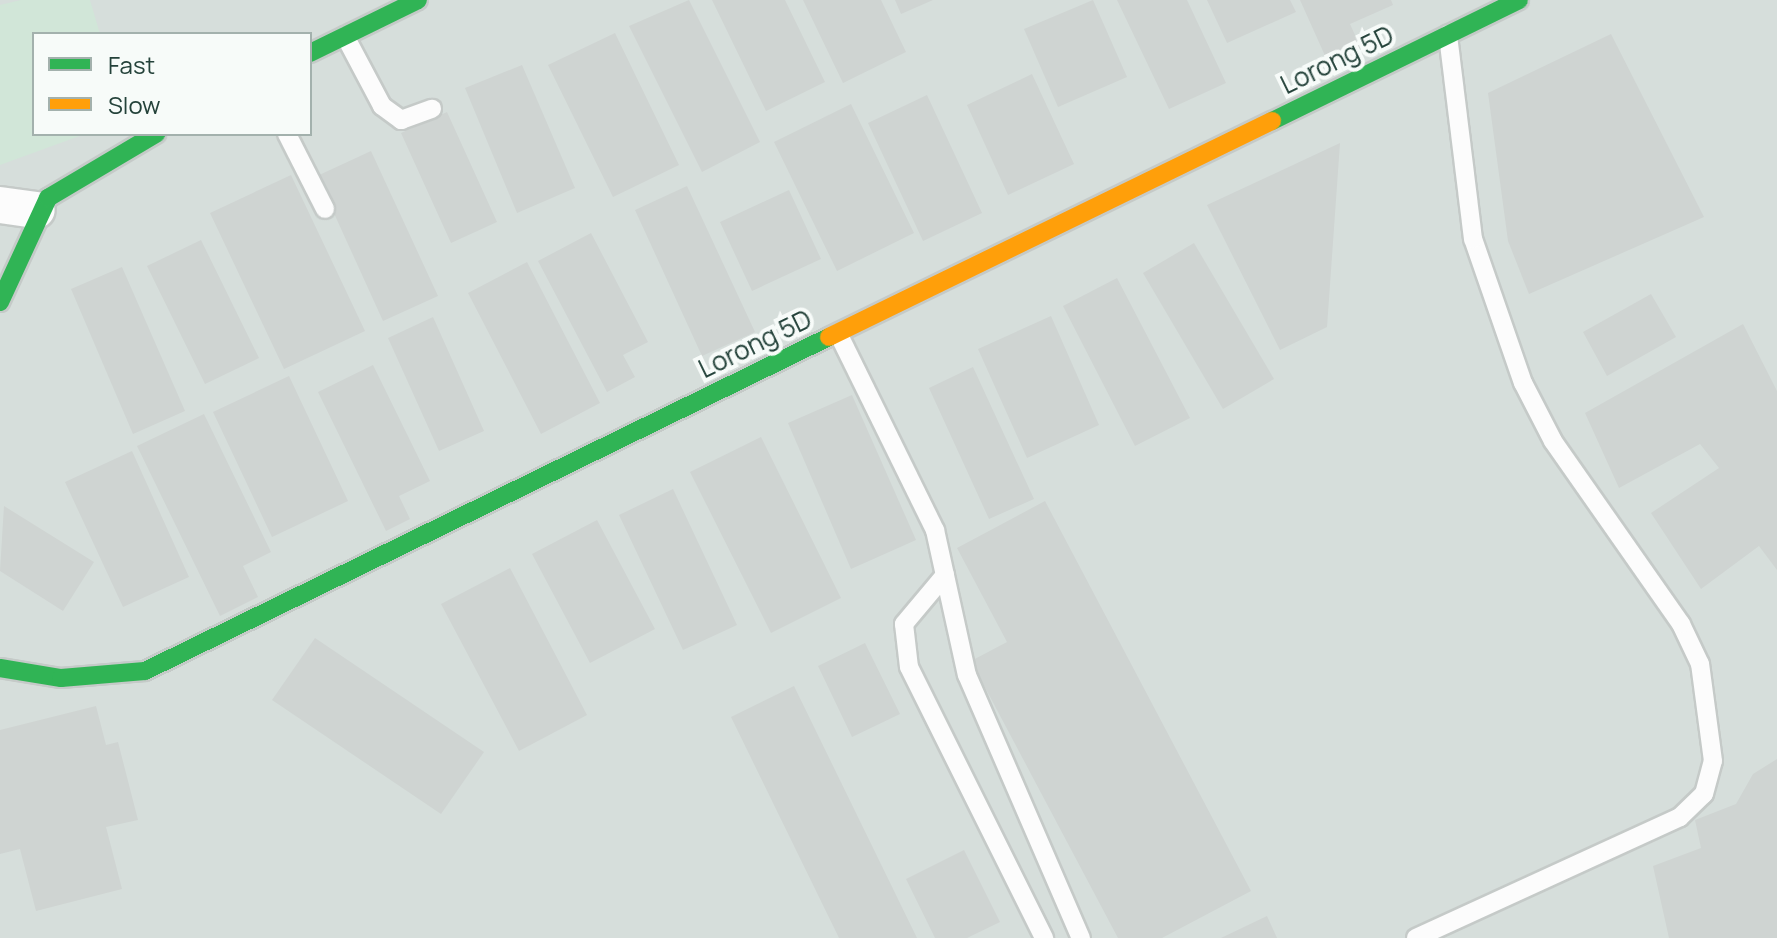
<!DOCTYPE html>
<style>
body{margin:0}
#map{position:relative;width:1777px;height:938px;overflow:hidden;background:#e8edeb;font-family:Manrope,sans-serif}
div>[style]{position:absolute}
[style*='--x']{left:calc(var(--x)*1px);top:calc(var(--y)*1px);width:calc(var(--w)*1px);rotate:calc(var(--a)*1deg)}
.built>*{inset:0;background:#d6dedb}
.green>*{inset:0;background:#d1e6d8}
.building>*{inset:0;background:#cfd4d2}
.roads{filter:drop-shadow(2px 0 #c5cac8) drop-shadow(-2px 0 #c5cac8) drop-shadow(0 2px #c5cac8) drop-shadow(0 -2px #c5cac8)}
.lane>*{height:18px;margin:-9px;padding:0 9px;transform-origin:9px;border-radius:9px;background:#fcfcfc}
.street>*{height:36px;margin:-18px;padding:0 18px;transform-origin:18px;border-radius:18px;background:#fcfcfc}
.fast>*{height:18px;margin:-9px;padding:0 9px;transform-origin:9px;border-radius:9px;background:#30b455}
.slow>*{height:18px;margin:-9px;padding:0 9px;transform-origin:9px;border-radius:9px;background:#ff9f0a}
span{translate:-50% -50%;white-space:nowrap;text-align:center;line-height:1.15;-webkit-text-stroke:8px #f7fbf9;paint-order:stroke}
.street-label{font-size:26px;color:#24423a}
.legend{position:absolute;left:32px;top:32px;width:280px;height:104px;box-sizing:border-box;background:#f7fbf9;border:2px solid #a3b1ad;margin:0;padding:10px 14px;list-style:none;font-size:24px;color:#24423a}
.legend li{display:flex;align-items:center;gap:16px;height:40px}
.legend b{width:40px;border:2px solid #a3b1ad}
</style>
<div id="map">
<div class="built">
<div style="clip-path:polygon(evenodd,0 0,1777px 0,1777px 938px,0 938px,0 0,34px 34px,310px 34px,310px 134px,34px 134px,34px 34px)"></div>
</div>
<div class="green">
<div style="clip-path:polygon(21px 0,90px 0,100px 34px,34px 34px,34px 134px,85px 134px,0 165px,0 5px)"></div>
</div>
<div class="building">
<div style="clip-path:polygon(689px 0,760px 142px,702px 172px,629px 26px)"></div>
<div style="clip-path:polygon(712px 0,785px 0,825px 82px,766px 111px)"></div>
<div style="clip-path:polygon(803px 0,881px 0,906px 52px,843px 83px)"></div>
<div style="clip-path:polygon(895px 0,933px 0,901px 14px)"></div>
<div style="clip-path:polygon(1093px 0,1127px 77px,1058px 107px,1024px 29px)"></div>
<div style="clip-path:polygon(1117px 0,1187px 0,1226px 83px,1169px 109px)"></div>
<div style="clip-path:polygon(1207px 0,1290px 0,1296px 12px,1227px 43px)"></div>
<div style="clip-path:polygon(1300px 0,1391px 0,1393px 5px,1350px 24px,1364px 55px,1331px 69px)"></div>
<div style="clip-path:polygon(615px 33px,679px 165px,613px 197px,548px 65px)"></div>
<div style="clip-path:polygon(1611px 34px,1704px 217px,1529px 294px,1508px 241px,1488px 93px)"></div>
<div style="clip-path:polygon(522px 65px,575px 188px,517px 213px,465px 88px)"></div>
<div style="clip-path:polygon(1032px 74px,1074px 164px,1008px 195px,967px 105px)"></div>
<div style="clip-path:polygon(927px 95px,982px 213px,923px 241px,868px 123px)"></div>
<div style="clip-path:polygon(851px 104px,914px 233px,837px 271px,774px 142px)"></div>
<div style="clip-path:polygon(447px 112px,497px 222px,451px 243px,401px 133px)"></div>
<div style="clip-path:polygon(1340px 143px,1327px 327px,1280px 350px,1207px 205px)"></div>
<div style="clip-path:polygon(371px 151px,438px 296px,383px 321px,317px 176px)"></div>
<div style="clip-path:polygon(291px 175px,365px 331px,284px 369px,210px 213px)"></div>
<div style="clip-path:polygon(687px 186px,755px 332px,702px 356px,635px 210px)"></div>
<div style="clip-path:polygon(789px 190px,821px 259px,752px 291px,720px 222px)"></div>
<div style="clip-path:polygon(591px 233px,648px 342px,623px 355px,635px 377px,607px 392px,538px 261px)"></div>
<div style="clip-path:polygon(201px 240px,259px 358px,205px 384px,147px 266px)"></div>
<div style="clip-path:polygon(1194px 243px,1274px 379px,1223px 409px,1143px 273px)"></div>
<div style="clip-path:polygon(527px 262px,600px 403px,541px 434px,468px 293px)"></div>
<div style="clip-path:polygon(122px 267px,185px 411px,133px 434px,71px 289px)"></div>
<div style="clip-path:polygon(1117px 278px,1190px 418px,1135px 446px,1063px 306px)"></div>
<div style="clip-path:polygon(1651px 294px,1676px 337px,1607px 376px,1583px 332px)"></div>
<div style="clip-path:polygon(1051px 316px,1099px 425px,1027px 458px,978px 349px)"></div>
<div style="clip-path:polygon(433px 317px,484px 431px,439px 451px,388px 338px)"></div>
<div style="clip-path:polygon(1743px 324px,1777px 391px,1777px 570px,1759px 546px,1701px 589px,1651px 513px,1719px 468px,1700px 444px,1619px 488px,1585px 413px)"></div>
<div style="clip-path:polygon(373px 365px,430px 481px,399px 496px,410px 519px,386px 531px,318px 392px)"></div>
<div style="clip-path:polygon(973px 367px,1034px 499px,989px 519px,929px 388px)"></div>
<div style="clip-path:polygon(289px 376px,348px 501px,272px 537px,213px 412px)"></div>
<div style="clip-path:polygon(852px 395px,916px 540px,851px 569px,788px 423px)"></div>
<div style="clip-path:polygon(204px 414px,271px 552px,243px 566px,258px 597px,220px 616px,137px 446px)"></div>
<div style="clip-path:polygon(761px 437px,841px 598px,771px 633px,690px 472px)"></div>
<div style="clip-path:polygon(132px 451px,189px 577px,123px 607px,65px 482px)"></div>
<div style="clip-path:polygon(673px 489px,737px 625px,683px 650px,619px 515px)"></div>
<div style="clip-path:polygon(1045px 501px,1251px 891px,1162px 938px,1118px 938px,971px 661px,1007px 642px,957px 548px)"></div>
<div style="clip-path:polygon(4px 506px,94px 562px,63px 611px,0 571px)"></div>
<div style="clip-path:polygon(597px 520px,655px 629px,590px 663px,532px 554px)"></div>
<div style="clip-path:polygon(510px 568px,587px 715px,519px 751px,441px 604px)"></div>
<div style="clip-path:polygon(315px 638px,484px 752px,441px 814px,272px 700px)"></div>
<div style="clip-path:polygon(865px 643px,900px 714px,852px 737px,818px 666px)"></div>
<div style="clip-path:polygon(794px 686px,917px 938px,839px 938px,731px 717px)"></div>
<div style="clip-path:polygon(96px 706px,106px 745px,118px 742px,138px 820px,106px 827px,122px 889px,36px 911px,20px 849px,0 854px,0 730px)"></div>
<div style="clip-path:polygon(1777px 759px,1777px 938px,1669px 938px,1653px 866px,1701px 848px,1695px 820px,1736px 804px,1753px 774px)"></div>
<div style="clip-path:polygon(964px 850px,1000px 922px,967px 938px,935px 938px,906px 879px)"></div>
<div style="clip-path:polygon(1267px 916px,1277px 938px,1221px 938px)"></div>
</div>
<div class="roads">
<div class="lane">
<div style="--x:345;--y:36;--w:79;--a:62.1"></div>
<div style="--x:382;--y:106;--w:24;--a:36"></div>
<div style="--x:401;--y:120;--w:33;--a:-20"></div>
<div style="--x:287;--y:134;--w:84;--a:63.1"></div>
<div style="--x:838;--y:333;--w:220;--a:63.8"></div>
<div style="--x:935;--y:530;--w:148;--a:77.6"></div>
<div style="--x:967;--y:675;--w:287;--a:66.6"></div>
<div style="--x:945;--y:575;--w:64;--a:129.9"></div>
<div style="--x:904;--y:624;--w:43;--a:83.4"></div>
<div style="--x:909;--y:667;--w:303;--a:63.5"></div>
<div style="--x:1416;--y:938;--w:290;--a:-24.6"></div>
<div style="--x:1680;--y:817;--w:33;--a:-44"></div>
<div style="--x:1704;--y:794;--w:34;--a:-75"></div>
<div style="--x:1713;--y:761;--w:98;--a:-97.6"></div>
<div style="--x:1700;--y:664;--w:44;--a:-115.4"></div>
<div style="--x:1681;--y:624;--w:223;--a:-125"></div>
<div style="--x:1553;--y:441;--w:65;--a:-117.3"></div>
<div style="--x:1523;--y:383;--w:152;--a:-109.1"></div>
<div style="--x:1473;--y:239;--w:206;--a:-97"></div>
</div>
<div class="street">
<div style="--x:0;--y:205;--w:37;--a:8"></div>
</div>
<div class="fast">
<div style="--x:310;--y:53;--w:120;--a:-26.1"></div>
<div style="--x:1272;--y:121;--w:275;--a:-26.1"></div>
<div style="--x:0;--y:302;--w:115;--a:-65.2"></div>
<div style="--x:48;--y:198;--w:126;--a:-30.7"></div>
<div style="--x:0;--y:668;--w:62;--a:9.3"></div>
<div style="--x:61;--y:678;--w:84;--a:-4.8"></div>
<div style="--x:145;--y:671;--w:761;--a:-26.03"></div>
</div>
<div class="slow">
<div style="--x:829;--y:337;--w:493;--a:-26"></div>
</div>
</div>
<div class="street-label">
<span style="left:1337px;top:60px;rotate:-26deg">Lorong 5D</span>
<span style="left:755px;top:344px;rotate:-26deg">Lorong 5D</span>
</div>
<ul class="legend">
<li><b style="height:10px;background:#30b455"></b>Fast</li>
<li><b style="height:10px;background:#ff9f0a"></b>Slow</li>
</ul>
</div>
